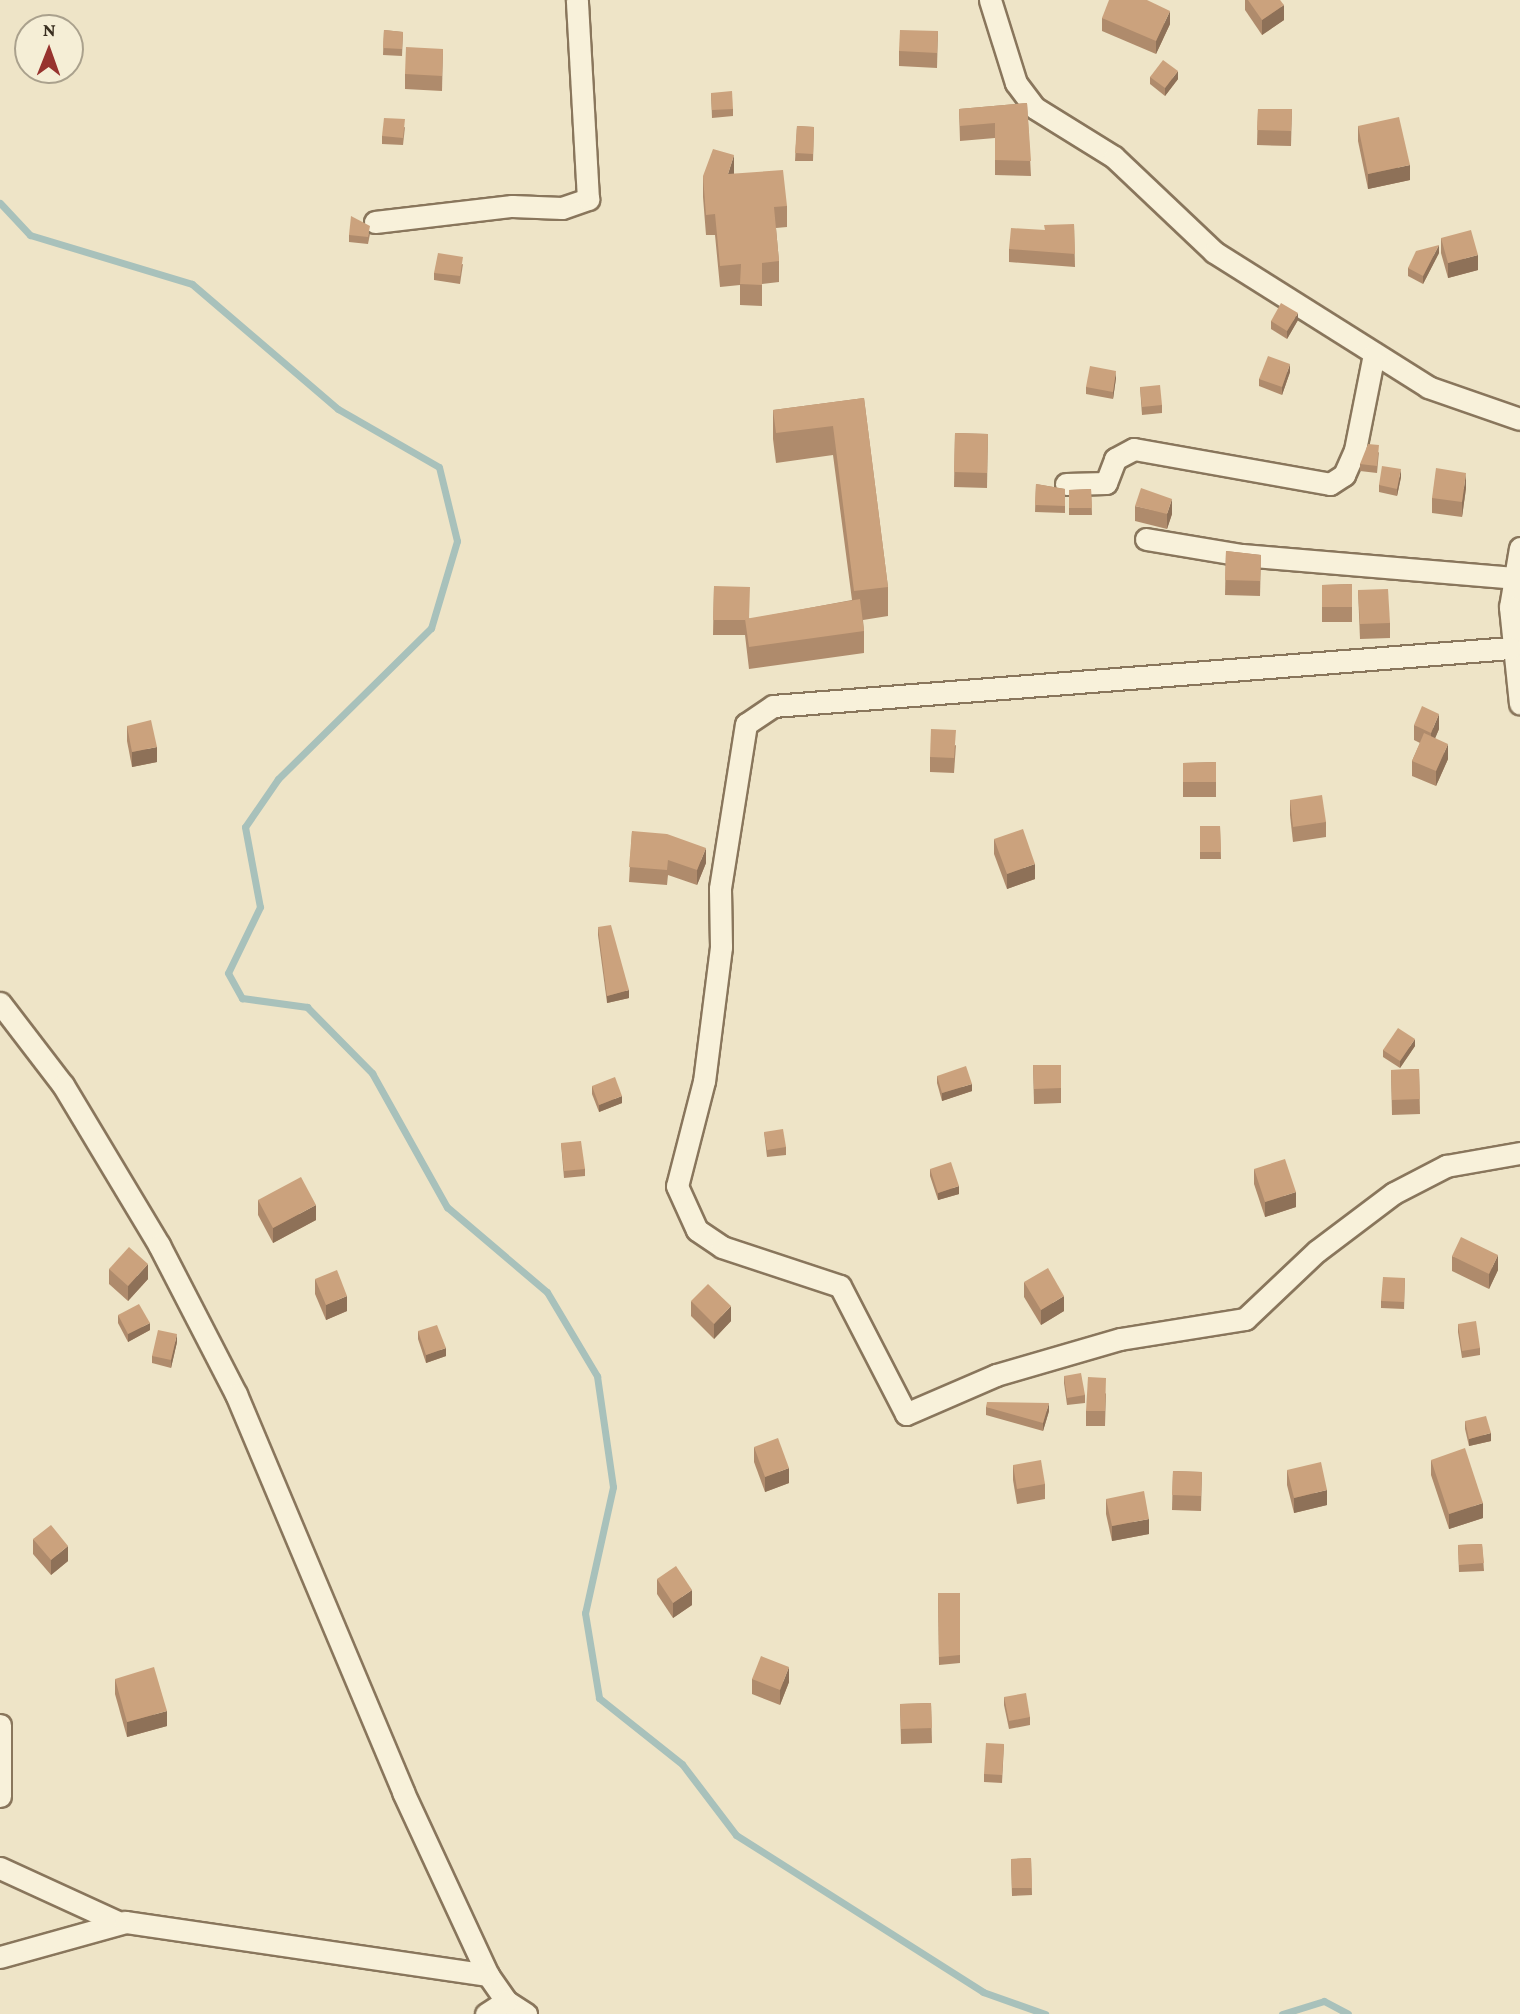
<!DOCTYPE html>
<style>
body{margin:0}
#map{position:relative;width:1520px;height:2014px;overflow:hidden;background:#eee4c7;font-family:"Crimson Pro",serif}
div>[style]{position:absolute}
[style*='--x']{left:calc(var(--x)*1px);top:calc(var(--y)*1px);width:calc(var(--w)*1px);rotate:calc(var(--a)*1deg)}
.stream>*{height:7px;margin:-3.5px;padding:0 3.5px;transform-origin:3.5px;border-radius:3.5px;background:#a8c1bb}
.roads{filter:drop-shadow(2px 0 #89765c) drop-shadow(-2px 0 #89765c) drop-shadow(0 2px #89765c) drop-shadow(0 -2px #89765c)}
.street>*{height:21px;margin:-10.5px;padding:0 10.5px;transform-origin:10.5px;border-radius:10.5px;background:#f8f1da}
.wall>*{inset:0;background:#af8b6c}
.shaded-wall>*{inset:0;background:#8e7158}
.building>*{inset:0;background:#cba27d}
span{translate:-50% -50%;white-space:nowrap;text-align:center;line-height:1.15;-webkit-text-stroke:7px #f5eed6;paint-order:stroke}
.north{position:absolute;left:14px;top:14px;width:70px;height:70px;box-sizing:border-box;background:#f5eed6;border:2px solid #aaa18d;border-radius:50%;rotate:1deg;font-size:19px;font-weight:700;line-height:28px;text-align:center;color:#392e20}
.north::after{content:'';display:block;margin:auto;width:24px;height:32px;background:#97332e;clip-path:polygon(50% 0,100% 100%,50% 72%,0 100%)}
</style>
<div id="map">
<div class="stream">
<div style="--x:0;--y:203;--w:44;--a:46.8"></div>
<div style="--x:30;--y:235;--w:169;--a:16.8"></div>
<div style="--x:192;--y:284;--w:192;--a:40.6"></div>
<div style="--x:338;--y:409;--w:116;--a:29.9"></div>
<div style="--x:439;--y:467;--w:76;--a:76.3"></div>
<div style="--x:457;--y:541;--w:91;--a:106.6"></div>
<div style="--x:431;--y:628;--w:215;--a:135.4"></div>
<div style="--x:278;--y:779;--w:58;--a:124.5"></div>
<div style="--x:245;--y:827;--w:81;--a:79.4"></div>
<div style="--x:260;--y:907;--w:73;--a:115.9"></div>
<div style="--x:228;--y:973;--w:29;--a:61"></div>
<div style="--x:242;--y:998;--w:66;--a:7.9"></div>
<div style="--x:307;--y:1007;--w:93;--a:45.4"></div>
<div style="--x:372;--y:1073;--w:154;--a:60.8"></div>
<div style="--x:447;--y:1207;--w:131;--a:40.4"></div>
<div style="--x:547;--y:1292;--w:98;--a:59.2"></div>
<div style="--x:597;--y:1376;--w:112;--a:81.8"></div>
<div style="--x:613;--y:1487;--w:129;--a:102.5"></div>
<div style="--x:585;--y:1613;--w:86;--a:80.6"></div>
<div style="--x:599;--y:1698;--w:106;--a:38.5"></div>
<div style="--x:682;--y:1764;--w:89;--a:52.7"></div>
<div style="--x:736;--y:1835;--w:293;--a:32.4"></div>
<div style="--x:983;--y:1992;--w:66;--a:19.5"></div>
<div style="--x:1282;--y:2014;--w:44;--a:-17.2"></div>
<div style="--x:1324;--y:2001;--w:27;--a:28"></div>
</div>
<div class="roads">
<div class="street">
<div style="--x:990;--y:0;--w:87;--a:72.6"></div>
<div style="--x:1016;--y:83;--w:31;--a:53"></div>
<div style="--x:1035;--y:108;--w:93;--a:31.8"></div>
<div style="--x:1114;--y:157;--w:138;--a:43.5"></div>
<div style="--x:1214;--y:252;--w:253;--a:32.2"></div>
<div style="--x:1428;--y:387;--w:97;--a:19.2"></div>
<div style="--x:375;--y:222;--w:138;--a:-6.7"></div>
<div style="--x:512;--y:206;--w:50;--a:2.3"></div>
<div style="--x:562;--y:208;--w:28;--a:-19"></div>
<div style="--x:588;--y:199;--w:199;--a:-93.2"></div>
<div style="--x:1066;--y:484;--w:40;--a:-1.4"></div>
<div style="--x:1106;--y:483;--w:26;--a:-69"></div>
<div style="--x:1115;--y:459;--w:21;--a:-28"></div>
<div style="--x:1134;--y:449;--w:199;--a:10.1"></div>
<div style="--x:1330;--y:484;--w:17;--a:-33"></div>
<div style="--x:1344;--y:475;--w:27;--a:-66"></div>
<div style="--x:1355;--y:450;--w:98;--a:-78.8"></div>
<div style="--x:1146;--y:539;--w:97;--a:9.5"></div>
<div style="--x:1242;--y:555;--w:276;--a:4.8"></div>
<div style="--x:1520;--y:548;--w:60;--a:99.6"></div>
<div style="--x:1510;--y:607;--w:97;--a:84.1"></div>
<div style="--x:1510;--y:648;--w:739;--a:175.5"></div>
<div style="--x:773;--y:706;--w:32;--a:146"></div>
<div style="--x:746;--y:724;--w:167;--a:99"></div>
<div style="--x:720;--y:889;--w:58;--a:89"></div>
<div style="--x:721;--y:947;--w:135;--a:97.2"></div>
<div style="--x:704;--y:1081;--w:108;--a:104.4"></div>
<div style="--x:677;--y:1186;--w:48;--a:65.6"></div>
<div style="--x:697;--y:1230;--w:30;--a:34"></div>
<div style="--x:722;--y:1247;--w:124;--a:18.3"></div>
<div style="--x:840;--y:1286;--w:144;--a:62.7"></div>
<div style="--x:906;--y:1414;--w:98;--a:-23.4"></div>
<div style="--x:996;--y:1375;--w:129;--a:-16.2"></div>
<div style="--x:1120;--y:1339;--w:127;--a:-9.1"></div>
<div style="--x:1245;--y:1319;--w:99;--a:-43.4"></div>
<div style="--x:1317;--y:1251;--w:96;--a:-37"></div>
<div style="--x:1394;--y:1193;--w:59;--a:-27.4"></div>
<div style="--x:1446;--y:1166;--w:75;--a:-10"></div>
<div style="--x:0;--y:1003;--w:103;--a:52.5"></div>
<div style="--x:63;--y:1085;--w:187;--a:59"></div>
<div style="--x:159;--y:1245;--w:168;--a:62.7"></div>
<div style="--x:236;--y:1394;--w:432;--a:67.2"></div>
<div style="--x:403;--y:1792;--w:202;--a:65.1"></div>
<div style="--x:488;--y:1975;--w:32;--a:55"></div>
<div style="--x:506;--y:2001;--w:24;--a:33"></div>
<div style="--x:0;--y:1725;--w:71;--a:90"></div>
<div style="--x:0;--y:1868;--w:132;--a:24.6"></div>
<div style="--x:0;--y:1957;--w:130;--a:-15.6"></div>
<div style="--x:125;--y:1922;--w:367;--a:8.3"></div>
<div style="--x:486;--y:2014;--w:24;--a:-33"></div>
</div>
</div>
<div class="wall">
<div style="clip-path:polygon(1245px 0,1280px 0,1284px 20px,1262px 35px,1245px 10px)"></div>
<div style="clip-path:polygon(1102px 18px,1170px 24px,1156px 54px,1102px 31px)"></div>
<div style="clip-path:polygon(384px 30px,403px 32px,402px 56px,383px 55px)"></div>
<div style="clip-path:polygon(938px 31px,937px 68px,899px 66px,899px 51px)"></div>
<div style="clip-path:polygon(443px 49px,442px 91px,405px 89px,405px 74px)"></div>
<div style="clip-path:polygon(1150px 77px,1178px 79px,1165px 96px,1150px 84px)"></div>
<div style="clip-path:polygon(711px 93px,733px 109px,733px 116px,712px 118px)"></div>
<div style="clip-path:polygon(1027px 103px,1031px 176px,995px 175px,995px 138px,960px 141px,959px 109px)"></div>
<div style="clip-path:polygon(1258px 109px,1292px 109px,1291px 146px,1257px 145px)"></div>
<div style="clip-path:polygon(797px 126px,814px 127px,813px 161px,795px 161px)"></div>
<div style="clip-path:polygon(1358px 126px,1410px 180px,1368px 189px,1358px 141px)"></div>
<div style="clip-path:polygon(405px 127px,403px 145px,382px 144px,382px 136px)"></div>
<div style="clip-path:polygon(734px 174px,787px 206px,787px 227px,776px 228px,779px 261px,779px 282px,762px 284px,762px 306px,740px 305px,740px 285px,720px 287px,715px 235px,706px 235px,703px 197px,703px 176px)"></div>
<div style="clip-path:polygon(1074px 224px,1075px 267px,1009px 262px,1009px 249px)"></div>
<div style="clip-path:polygon(370px 234px,368px 244px,349px 242px,349px 235px)"></div>
<div style="clip-path:polygon(1441px 238px,1478px 270px,1448px 278px,1441px 253px)"></div>
<div style="clip-path:polygon(1439px 253px,1423px 284px,1408px 276px,1408px 268px)"></div>
<div style="clip-path:polygon(463px 264px,460px 284px,434px 280px,434px 273px)"></div>
<div style="clip-path:polygon(1298px 320px,1287px 339px,1271px 329px,1271px 321px)"></div>
<div style="clip-path:polygon(1290px 372px,1282px 395px,1259px 386px,1259px 379px)"></div>
<div style="clip-path:polygon(1116px 378px,1113px 399px,1086px 394px,1086px 387px)"></div>
<div style="clip-path:polygon(1140px 387px,1162px 405px,1162px 413px,1142px 415px)"></div>
<div style="clip-path:polygon(864px 398px,888px 587px,888px 616px,863px 620px,864px 631px,864px 653px,749px 669px,745px 635px,713px 635px,714px 586px,750px 619px,852px 600px,833px 455px,776px 463px,773px 439px,773px 410px)"></div>
<div style="clip-path:polygon(955px 433px,988px 434px,987px 488px,954px 487px)"></div>
<div style="clip-path:polygon(1379px 452px,1377px 473px,1360px 471px,1360px 464px)"></div>
<div style="clip-path:polygon(1401px 477px,1397px 496px,1379px 492px,1379px 485px)"></div>
<div style="clip-path:polygon(1036px 484px,1065px 489px,1065px 513px,1035px 512px)"></div>
<div style="clip-path:polygon(1466px 488px,1462px 517px,1432px 513px,1432px 498px)"></div>
<div style="clip-path:polygon(1091px 489px,1092px 515px,1069px 515px,1069px 490px)"></div>
<div style="clip-path:polygon(1135px 506px,1172px 514px,1167px 529px,1135px 521px)"></div>
<div style="clip-path:polygon(1226px 551px,1261px 555px,1260px 596px,1225px 595px)"></div>
<div style="clip-path:polygon(1352px 584px,1352px 622px,1322px 622px,1322px 585px)"></div>
<div style="clip-path:polygon(1358px 590px,1390px 623px,1390px 638px,1360px 639px)"></div>
<div style="clip-path:polygon(1414px 725px,1439px 729px,1435px 738px,1448px 759px,1436px 786px,1412px 776px,1412px 761px,1420px 743px,1414px 740px)"></div>
<div style="clip-path:polygon(127px 726px,157px 762px,132px 767px,127px 741px)"></div>
<div style="clip-path:polygon(956px 745px,954px 773px,930px 772px,930px 757px)"></div>
<div style="clip-path:polygon(1216px 762px,1216px 797px,1183px 797px,1183px 763px)"></div>
<div style="clip-path:polygon(1290px 800px,1326px 822px,1326px 837px,1293px 842px,1290px 815px)"></div>
<div style="clip-path:polygon(1200px 826px,1220px 826px,1221px 859px,1200px 859px)"></div>
<div style="clip-path:polygon(632px 831px,706px 863px,697px 885px,668px 875px,667px 885px,629px 882px)"></div>
<div style="clip-path:polygon(994px 839px,1035px 879px,1007px 889px,994px 854px)"></div>
<div style="clip-path:polygon(598px 927px,629px 998px,607px 1003px,598px 935px)"></div>
<div style="clip-path:polygon(1415px 1046px,1400px 1068px,1383px 1057px,1383px 1050px)"></div>
<div style="clip-path:polygon(1033px 1065px,1061px 1065px,1061px 1103px,1034px 1104px)"></div>
<div style="clip-path:polygon(1419px 1069px,1420px 1114px,1392px 1115px,1391px 1070px)"></div>
<div style="clip-path:polygon(937px 1076px,972px 1091px,942px 1101px,937px 1083px)"></div>
<div style="clip-path:polygon(592px 1086px,622px 1103px,599px 1112px,592px 1094px)"></div>
<div style="clip-path:polygon(764px 1132px,786px 1147px,786px 1155px,767px 1157px)"></div>
<div style="clip-path:polygon(561px 1143px,585px 1169px,585px 1176px,564px 1178px)"></div>
<div style="clip-path:polygon(930px 1169px,959px 1194px,938px 1200px,930px 1176px)"></div>
<div style="clip-path:polygon(1254px 1169px,1296px 1207px,1265px 1217px,1254px 1184px)"></div>
<div style="clip-path:polygon(258px 1200px,316px 1220px,273px 1243px,258px 1215px)"></div>
<div style="clip-path:polygon(1452px 1256px,1498px 1270px,1489px 1289px,1452px 1271px)"></div>
<div style="clip-path:polygon(109px 1269px,148px 1279px,128px 1301px,109px 1284px)"></div>
<div style="clip-path:polygon(1405px 1278px,1404px 1309px,1381px 1308px,1381px 1301px)"></div>
<div style="clip-path:polygon(315px 1279px,347px 1311px,326px 1320px,315px 1294px)"></div>
<div style="clip-path:polygon(1024px 1282px,1064px 1311px,1041px 1325px,1024px 1297px)"></div>
<div style="clip-path:polygon(691px 1301px,731px 1321px,714px 1339px,691px 1316px)"></div>
<div style="clip-path:polygon(118px 1315px,150px 1330px,128px 1342px,118px 1323px)"></div>
<div style="clip-path:polygon(1458px 1324px,1480px 1348px,1480px 1355px,1462px 1358px,1458px 1332px)"></div>
<div style="clip-path:polygon(418px 1331px,446px 1356px,426px 1363px,418px 1339px)"></div>
<div style="clip-path:polygon(177px 1342px,171px 1368px,152px 1363px,152px 1356px)"></div>
<div style="clip-path:polygon(1064px 1376px,1085px 1395px,1085px 1403px,1067px 1405px,1064px 1383px)"></div>
<div style="clip-path:polygon(1106px 1393px,1105px 1426px,1086px 1426px,1086px 1411px)"></div>
<div style="clip-path:polygon(986px 1407px,1049px 1411px,1043px 1431px,986px 1415px)"></div>
<div style="clip-path:polygon(1465px 1421px,1491px 1441px,1469px 1446px,1465px 1429px)"></div>
<div style="clip-path:polygon(754px 1447px,789px 1483px,765px 1492px,754px 1462px)"></div>
<div style="clip-path:polygon(1431px 1460px,1483px 1518px,1449px 1529px,1431px 1475px)"></div>
<div style="clip-path:polygon(1013px 1465px,1045px 1484px,1045px 1499px,1017px 1504px,1013px 1480px)"></div>
<div style="clip-path:polygon(1287px 1470px,1327px 1505px,1294px 1513px,1287px 1485px)"></div>
<div style="clip-path:polygon(1173px 1471px,1202px 1472px,1201px 1511px,1172px 1510px)"></div>
<div style="clip-path:polygon(1106px 1499px,1149px 1534px,1112px 1541px,1106px 1514px)"></div>
<div style="clip-path:polygon(33px 1539px,68px 1561px,51px 1575px,33px 1554px)"></div>
<div style="clip-path:polygon(1482px 1544px,1484px 1571px,1459px 1572px,1458px 1545px)"></div>
<div style="clip-path:polygon(657px 1579px,692px 1605px,673px 1618px,657px 1594px)"></div>
<div style="clip-path:polygon(938px 1593px,960px 1593px,960px 1663px,939px 1665px)"></div>
<div style="clip-path:polygon(115px 1679px,167px 1726px,127px 1737px,115px 1694px)"></div>
<div style="clip-path:polygon(752px 1679px,789px 1682px,780px 1705px,752px 1694px)"></div>
<div style="clip-path:polygon(1004px 1697px,1030px 1717px,1030px 1725px,1009px 1729px,1004px 1705px)"></div>
<div style="clip-path:polygon(931px 1703px,932px 1743px,901px 1744px,900px 1704px)"></div>
<div style="clip-path:polygon(1004px 1744px,1002px 1783px,984px 1782px,984px 1774px)"></div>
<div style="clip-path:polygon(1031px 1858px,1032px 1895px,1012px 1896px,1011px 1859px)"></div>
</div>
<div class="shaded-wall">
<div style="clip-path:polygon(1284px 5px,1284px 20px,1262px 35px,1262px 20px)"></div>
<div style="clip-path:polygon(1170px 11px,1170px 24px,1156px 54px,1156px 41px)"></div>
<div style="clip-path:polygon(1178px 71px,1178px 79px,1165px 96px,1165px 88px)"></div>
<div style="clip-path:polygon(734px 155px,734px 175px,728px 174px)"></div>
<div style="clip-path:polygon(1410px 165px,1410px 180px,1368px 189px,1368px 174px)"></div>
<div style="clip-path:polygon(1439px 245px,1439px 253px,1423px 284px,1423px 276px)"></div>
<div style="clip-path:polygon(1478px 255px,1478px 270px,1448px 278px,1448px 263px)"></div>
<div style="clip-path:polygon(1298px 313px,1298px 320px,1287px 339px,1287px 331px)"></div>
<div style="clip-path:polygon(1290px 364px,1290px 372px,1282px 395px,1282px 387px)"></div>
<div style="clip-path:polygon(1116px 371px,1116px 378px,1113px 399px,1113px 392px)"></div>
<div style="clip-path:polygon(1401px 469px,1401px 477px,1397px 496px,1397px 489px)"></div>
<div style="clip-path:polygon(1466px 473px,1466px 488px,1462px 517px,1462px 502px)"></div>
<div style="clip-path:polygon(1172px 499px,1172px 514px,1167px 529px,1167px 514px)"></div>
<div style="clip-path:polygon(1439px 714px,1439px 729px,1431px 748px,1431px 733px)"></div>
<div style="clip-path:polygon(1448px 744px,1448px 759px,1436px 786px,1436px 771px)"></div>
<div style="clip-path:polygon(157px 747px,157px 762px,132px 767px,132px 752px)"></div>
<div style="clip-path:polygon(706px 848px,706px 863px,697px 885px,697px 870px)"></div>
<div style="clip-path:polygon(1035px 864px,1035px 879px,1007px 889px,1007px 874px)"></div>
<div style="clip-path:polygon(629px 990px,629px 998px,607px 1003px,607px 996px)"></div>
<div style="clip-path:polygon(1415px 1039px,1415px 1046px,1400px 1068px,1400px 1061px)"></div>
<div style="clip-path:polygon(972px 1084px,972px 1091px,942px 1101px,942px 1093px)"></div>
<div style="clip-path:polygon(622px 1096px,622px 1103px,599px 1112px,599px 1105px)"></div>
<div style="clip-path:polygon(959px 1186px,959px 1194px,938px 1200px,938px 1193px)"></div>
<div style="clip-path:polygon(1296px 1192px,1296px 1207px,1265px 1217px,1265px 1202px)"></div>
<div style="clip-path:polygon(316px 1205px,316px 1220px,273px 1243px,273px 1228px)"></div>
<div style="clip-path:polygon(1498px 1255px,1498px 1270px,1489px 1289px,1489px 1274px)"></div>
<div style="clip-path:polygon(148px 1264px,148px 1279px,128px 1301px,128px 1286px)"></div>
<div style="clip-path:polygon(347px 1296px,347px 1311px,326px 1320px,326px 1305px)"></div>
<div style="clip-path:polygon(1064px 1296px,1064px 1311px,1041px 1325px,1041px 1310px)"></div>
<div style="clip-path:polygon(731px 1306px,731px 1321px,714px 1339px,714px 1324px)"></div>
<div style="clip-path:polygon(150px 1323px,150px 1330px,128px 1342px,128px 1334px)"></div>
<div style="clip-path:polygon(177px 1334px,177px 1342px,171px 1368px,171px 1360px)"></div>
<div style="clip-path:polygon(446px 1348px,446px 1356px,426px 1363px,426px 1355px)"></div>
<div style="clip-path:polygon(1049px 1403px,1049px 1411px,1043px 1431px,1043px 1423px)"></div>
<div style="clip-path:polygon(1491px 1433px,1491px 1441px,1469px 1446px,1469px 1439px)"></div>
<div style="clip-path:polygon(789px 1468px,789px 1483px,765px 1492px,765px 1477px)"></div>
<div style="clip-path:polygon(1327px 1490px,1327px 1505px,1294px 1513px,1294px 1498px)"></div>
<div style="clip-path:polygon(1483px 1503px,1483px 1518px,1449px 1529px,1449px 1514px)"></div>
<div style="clip-path:polygon(1149px 1519px,1149px 1534px,1112px 1541px,1112px 1526px)"></div>
<div style="clip-path:polygon(68px 1546px,68px 1561px,51px 1575px,51px 1560px)"></div>
<div style="clip-path:polygon(692px 1590px,692px 1605px,673px 1618px,673px 1603px)"></div>
<div style="clip-path:polygon(789px 1667px,789px 1682px,780px 1705px,780px 1690px)"></div>
<div style="clip-path:polygon(167px 1711px,167px 1726px,127px 1737px,127px 1722px)"></div>
</div>
<div class="building">
<div style="clip-path:polygon(1109px 0,1147px 0,1170px 11px,1156px 41px,1102px 18px)"></div>
<div style="clip-path:polygon(1248px 0,1280px 0,1284px 5px,1262px 20px)"></div>
<div style="clip-path:polygon(384px 30px,403px 32px,402px 49px,383px 48px)"></div>
<div style="clip-path:polygon(900px 30px,938px 31px,937px 53px,899px 51px)"></div>
<div style="clip-path:polygon(406px 47px,443px 49px,442px 76px,405px 74px)"></div>
<div style="clip-path:polygon(1163px 60px,1178px 71px,1165px 88px,1150px 77px)"></div>
<div style="clip-path:polygon(732px 91px,733px 109px,712px 110px,711px 93px)"></div>
<div style="clip-path:polygon(1027px 103px,1031px 161px,995px 160px,995px 123px,960px 126px,959px 109px)"></div>
<div style="clip-path:polygon(1258px 109px,1292px 109px,1291px 131px,1257px 130px)"></div>
<div style="clip-path:polygon(1399px 117px,1410px 165px,1368px 174px,1358px 126px)"></div>
<div style="clip-path:polygon(384px 118px,405px 119px,403px 138px,382px 136px)"></div>
<div style="clip-path:polygon(797px 126px,814px 127px,813px 154px,795px 153px)"></div>
<div style="clip-path:polygon(713px 149px,734px 155px,728px 174px,783px 170px,787px 206px,774px 207px,779px 261px,762px 263px,762px 285px,740px 284px,741px 264px,720px 266px,715px 214px,706px 215px,703px 176px)"></div>
<div style="clip-path:polygon(351px 216px,370px 226px,368px 237px,349px 235px)"></div>
<div style="clip-path:polygon(1074px 224px,1075px 254px,1009px 249px,1011px 228px,1045px 230px,1044px 225px)"></div>
<div style="clip-path:polygon(1471px 230px,1478px 255px,1448px 263px,1441px 238px)"></div>
<div style="clip-path:polygon(1439px 245px,1423px 276px,1408px 268px,1416px 251px)"></div>
<div style="clip-path:polygon(438px 253px,463px 257px,460px 276px,434px 273px)"></div>
<div style="clip-path:polygon(1281px 303px,1298px 313px,1287px 331px,1271px 321px)"></div>
<div style="clip-path:polygon(1268px 356px,1290px 364px,1282px 387px,1259px 379px)"></div>
<div style="clip-path:polygon(1090px 366px,1116px 371px,1113px 392px,1086px 387px)"></div>
<div style="clip-path:polygon(1160px 385px,1162px 405px,1142px 407px,1140px 387px)"></div>
<div style="clip-path:polygon(864px 398px,888px 587px,854px 591px,833px 426px,776px 433px,773px 410px)"></div>
<div style="clip-path:polygon(955px 433px,988px 434px,987px 473px,954px 472px)"></div>
<div style="clip-path:polygon(1368px 444px,1379px 445px,1377px 466px,1360px 464px)"></div>
<div style="clip-path:polygon(1382px 466px,1401px 469px,1397px 489px,1379px 485px)"></div>
<div style="clip-path:polygon(1436px 468px,1466px 473px,1462px 502px,1432px 498px)"></div>
<div style="clip-path:polygon(1036px 484px,1065px 489px,1065px 506px,1035px 505px)"></div>
<div style="clip-path:polygon(1141px 488px,1172px 499px,1167px 514px,1135px 506px)"></div>
<div style="clip-path:polygon(1091px 489px,1092px 508px,1069px 508px,1069px 490px)"></div>
<div style="clip-path:polygon(1226px 551px,1261px 555px,1260px 581px,1225px 580px)"></div>
<div style="clip-path:polygon(1352px 584px,1352px 607px,1322px 607px,1322px 585px)"></div>
<div style="clip-path:polygon(714px 586px,750px 587px,749px 619px,745px 619px,745px 620px,713px 620px)"></div>
<div style="clip-path:polygon(1388px 589px,1390px 623px,1360px 624px,1358px 590px)"></div>
<div style="clip-path:polygon(860px 599px,864px 631px,749px 647px,745px 619px)"></div>
<div style="clip-path:polygon(1422px 706px,1439px 714px,1431px 733px,1414px 725px)"></div>
<div style="clip-path:polygon(151px 720px,157px 747px,132px 752px,127px 726px)"></div>
<div style="clip-path:polygon(931px 729px,956px 730px,954px 758px,930px 757px)"></div>
<div style="clip-path:polygon(1424px 733px,1448px 744px,1436px 771px,1412px 761px)"></div>
<div style="clip-path:polygon(1216px 762px,1216px 782px,1183px 782px,1183px 763px)"></div>
<div style="clip-path:polygon(1322px 795px,1326px 822px,1293px 827px,1290px 800px)"></div>
<div style="clip-path:polygon(1200px 826px,1220px 826px,1221px 852px,1200px 852px)"></div>
<div style="clip-path:polygon(1023px 829px,1035px 864px,1007px 874px,994px 839px)"></div>
<div style="clip-path:polygon(632px 831px,667px 834px,706px 848px,697px 870px,668px 860px,667px 870px,629px 867px)"></div>
<div style="clip-path:polygon(611px 925px,629px 990px,607px 996px,598px 927px)"></div>
<div style="clip-path:polygon(1398px 1028px,1415px 1039px,1400px 1061px,1383px 1050px)"></div>
<div style="clip-path:polygon(1033px 1065px,1061px 1065px,1061px 1088px,1034px 1089px)"></div>
<div style="clip-path:polygon(966px 1066px,972px 1084px,942px 1093px,937px 1076px)"></div>
<div style="clip-path:polygon(1419px 1069px,1420px 1099px,1392px 1100px,1391px 1070px)"></div>
<div style="clip-path:polygon(615px 1077px,622px 1096px,599px 1105px,592px 1086px)"></div>
<div style="clip-path:polygon(783px 1129px,786px 1147px,767px 1150px,764px 1132px)"></div>
<div style="clip-path:polygon(581px 1141px,585px 1169px,564px 1171px,561px 1143px)"></div>
<div style="clip-path:polygon(1285px 1159px,1296px 1192px,1265px 1202px,1254px 1169px)"></div>
<div style="clip-path:polygon(951px 1162px,959px 1186px,938px 1193px,930px 1169px)"></div>
<div style="clip-path:polygon(301px 1177px,316px 1205px,273px 1228px,258px 1200px)"></div>
<div style="clip-path:polygon(1461px 1237px,1498px 1255px,1489px 1274px,1452px 1256px)"></div>
<div style="clip-path:polygon(129px 1247px,148px 1264px,128px 1286px,109px 1269px)"></div>
<div style="clip-path:polygon(1048px 1268px,1064px 1296px,1041px 1310px,1024px 1282px)"></div>
<div style="clip-path:polygon(337px 1270px,347px 1296px,326px 1305px,315px 1279px)"></div>
<div style="clip-path:polygon(1383px 1277px,1405px 1278px,1404px 1302px,1381px 1301px)"></div>
<div style="clip-path:polygon(708px 1284px,731px 1306px,714px 1324px,691px 1301px)"></div>
<div style="clip-path:polygon(139px 1304px,150px 1323px,128px 1334px,118px 1315px)"></div>
<div style="clip-path:polygon(1476px 1321px,1480px 1348px,1462px 1351px,1458px 1324px)"></div>
<div style="clip-path:polygon(437px 1325px,446px 1348px,426px 1355px,418px 1331px)"></div>
<div style="clip-path:polygon(158px 1330px,177px 1334px,171px 1360px,152px 1356px)"></div>
<div style="clip-path:polygon(1081px 1373px,1085px 1395px,1067px 1398px,1064px 1376px)"></div>
<div style="clip-path:polygon(1088px 1377px,1106px 1378px,1105px 1411px,1086px 1411px)"></div>
<div style="clip-path:polygon(987px 1402px,1049px 1403px,1043px 1423px,986px 1407px)"></div>
<div style="clip-path:polygon(1486px 1416px,1491px 1433px,1469px 1439px,1465px 1421px)"></div>
<div style="clip-path:polygon(778px 1438px,789px 1468px,765px 1477px,754px 1447px)"></div>
<div style="clip-path:polygon(1465px 1448px,1483px 1503px,1449px 1514px,1431px 1460px)"></div>
<div style="clip-path:polygon(1041px 1460px,1045px 1484px,1017px 1489px,1013px 1465px)"></div>
<div style="clip-path:polygon(1321px 1462px,1327px 1490px,1294px 1498px,1287px 1470px)"></div>
<div style="clip-path:polygon(1173px 1471px,1202px 1472px,1201px 1496px,1172px 1495px)"></div>
<div style="clip-path:polygon(1144px 1491px,1149px 1519px,1112px 1526px,1106px 1499px)"></div>
<div style="clip-path:polygon(51px 1525px,68px 1546px,51px 1560px,33px 1539px)"></div>
<div style="clip-path:polygon(1482px 1544px,1484px 1563px,1459px 1565px,1458px 1545px)"></div>
<div style="clip-path:polygon(676px 1566px,692px 1590px,673px 1603px,657px 1579px)"></div>
<div style="clip-path:polygon(938px 1593px,960px 1593px,960px 1655px,939px 1657px)"></div>
<div style="clip-path:polygon(761px 1656px,789px 1667px,780px 1690px,752px 1679px)"></div>
<div style="clip-path:polygon(154px 1667px,167px 1711px,127px 1722px,115px 1679px)"></div>
<div style="clip-path:polygon(1026px 1693px,1030px 1717px,1009px 1721px,1004px 1697px)"></div>
<div style="clip-path:polygon(931px 1703px,932px 1728px,901px 1729px,900px 1704px)"></div>
<div style="clip-path:polygon(986px 1743px,1004px 1744px,1002px 1775px,984px 1774px)"></div>
<div style="clip-path:polygon(1031px 1858px,1032px 1888px,1012px 1888px,1011px 1859px)"></div>
</div>
<div class="north">N</div>
</div>
